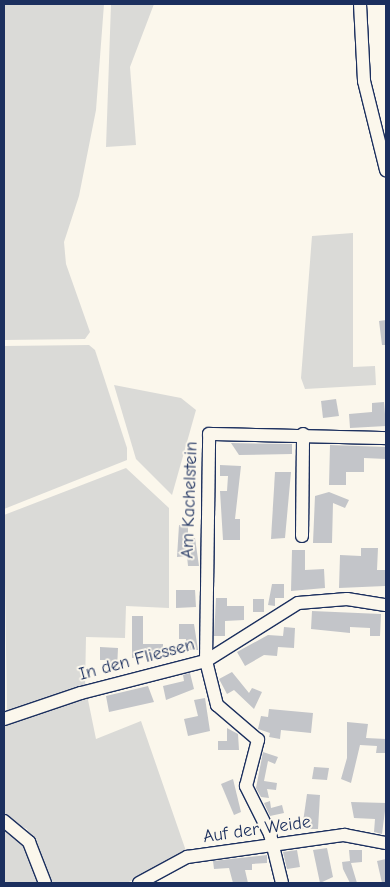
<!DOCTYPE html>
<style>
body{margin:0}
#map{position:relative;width:390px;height:887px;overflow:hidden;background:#fbf7ec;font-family:"Comic Neue",sans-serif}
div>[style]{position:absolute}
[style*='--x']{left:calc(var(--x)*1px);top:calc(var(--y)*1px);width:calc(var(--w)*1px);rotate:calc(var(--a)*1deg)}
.green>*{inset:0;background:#dadad7}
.building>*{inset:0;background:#c3c5c9}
.roads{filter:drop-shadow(1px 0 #1b2f5e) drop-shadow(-1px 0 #1b2f5e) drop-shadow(0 1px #1b2f5e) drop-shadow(0 -1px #1b2f5e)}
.minor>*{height:12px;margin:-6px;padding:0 6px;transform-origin:6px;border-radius:6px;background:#fbf7ec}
span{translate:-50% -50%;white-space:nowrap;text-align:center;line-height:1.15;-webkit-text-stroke:4px #fbf7ec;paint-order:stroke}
.street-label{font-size:18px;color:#1b2f5e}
.frame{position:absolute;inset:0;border:5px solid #1b2f5e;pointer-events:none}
</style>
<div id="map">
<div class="green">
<div style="clip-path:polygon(4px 4px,104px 4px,96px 110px,79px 196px,64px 242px,66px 264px,90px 332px,85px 339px,4px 340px)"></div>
<div style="clip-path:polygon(111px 4px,154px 4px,130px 67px,136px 145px,106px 147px)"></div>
<div style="clip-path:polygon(353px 233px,353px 367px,375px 366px,376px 385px,305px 389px,301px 378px,312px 236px)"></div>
<div style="clip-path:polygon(89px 345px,95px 350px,127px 448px,127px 460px,4px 509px,4px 346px)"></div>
<div style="clip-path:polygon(114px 385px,181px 398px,196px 410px,172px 495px,136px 459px)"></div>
<div style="clip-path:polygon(126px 468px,169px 508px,169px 608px,126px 606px,125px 638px,86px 637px,85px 688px,7px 714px,4px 515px)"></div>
<div style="clip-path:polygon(87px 695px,96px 739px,141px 721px,186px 851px,127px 883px,48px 883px,27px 829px,4px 818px,4px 724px)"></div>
<div style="clip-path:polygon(4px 825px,19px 835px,41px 883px,4px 883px)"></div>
</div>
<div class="building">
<div style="clip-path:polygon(386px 320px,386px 345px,382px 345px,379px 321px)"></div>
<div style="clip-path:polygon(336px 399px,339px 416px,323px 418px,321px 401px)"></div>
<div style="clip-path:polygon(384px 402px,386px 426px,350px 428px,349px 414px,372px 412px,372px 403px)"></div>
<div style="clip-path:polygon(231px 443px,292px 444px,292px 454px,239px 455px)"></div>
<div style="clip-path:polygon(330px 445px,386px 447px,386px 459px,364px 458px,364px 472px,346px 472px,346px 485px,329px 485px)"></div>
<div style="clip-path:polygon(220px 465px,241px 466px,235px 519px,240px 519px,240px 540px,223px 540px,220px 491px,227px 491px,228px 476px,220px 476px)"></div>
<div style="clip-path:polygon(275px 472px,291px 472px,285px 538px,271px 539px)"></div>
<div style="clip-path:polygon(329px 492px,349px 500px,345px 508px,333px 503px,332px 543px,313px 543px,315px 496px)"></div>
<div style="clip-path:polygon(179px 525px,188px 525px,188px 538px,195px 538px,199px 566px,188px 566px,187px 556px,177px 557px)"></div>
<div style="clip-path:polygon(361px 548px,378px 548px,377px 570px,386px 570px,385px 586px,339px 588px,340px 555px,361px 556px)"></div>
<div style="clip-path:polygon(292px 550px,305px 550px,305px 570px,324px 569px,325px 588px,291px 591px)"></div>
<div style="clip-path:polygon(272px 584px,284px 584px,284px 598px,275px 598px,275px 606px,268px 605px)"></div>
<div style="clip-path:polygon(176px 590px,195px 590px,196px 607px,176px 608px)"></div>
<div style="clip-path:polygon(216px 598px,227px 598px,227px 606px,244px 606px,244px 620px,225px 621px,225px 636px,214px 636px)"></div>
<div style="clip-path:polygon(253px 599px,264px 599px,264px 612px,253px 612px)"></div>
<div style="clip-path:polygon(312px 611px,381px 614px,380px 636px,370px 636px,370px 628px,350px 627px,350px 633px,311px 629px)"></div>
<div style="clip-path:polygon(132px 616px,143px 616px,143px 644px,163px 644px,163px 655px,132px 658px)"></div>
<div style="clip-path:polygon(179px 624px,194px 624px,198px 650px,186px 650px,186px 639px,179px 639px)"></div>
<div style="clip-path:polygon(284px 627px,295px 628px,294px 648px,278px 647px,277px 656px,264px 655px,245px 666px,237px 652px,268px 635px,283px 636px)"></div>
<div style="clip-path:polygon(100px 647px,118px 648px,117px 669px,108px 669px,108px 660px,100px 660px)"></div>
<div style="clip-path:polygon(232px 672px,249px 693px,252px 688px,262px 692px,254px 709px,234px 690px,227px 694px,219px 679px)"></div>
<div style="clip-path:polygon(190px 673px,194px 689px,166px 700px,163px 686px,184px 681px,183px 675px)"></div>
<div style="clip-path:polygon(148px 686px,154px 702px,109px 712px,106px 696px)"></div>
<div style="clip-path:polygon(205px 698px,210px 731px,188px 736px,184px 719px,198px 716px,194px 700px)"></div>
<div style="clip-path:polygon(269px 709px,313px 713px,311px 733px,281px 730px,280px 739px,269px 737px,270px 733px,258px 729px,261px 716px,268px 717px)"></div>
<div style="clip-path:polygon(347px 722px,368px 724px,366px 738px,386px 739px,386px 753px,376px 753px,377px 746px,360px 745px,351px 783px,341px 779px,347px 758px)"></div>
<div style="clip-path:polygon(227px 728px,238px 734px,239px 750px,218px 750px,218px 741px,227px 741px)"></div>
<div style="clip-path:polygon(263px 752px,278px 757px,275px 764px,268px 761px,264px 781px,277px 783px,276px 790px,267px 789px,269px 798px,261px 797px,256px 788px)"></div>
<div style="clip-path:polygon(314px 767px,329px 768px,327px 780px,312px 779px)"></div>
<div style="clip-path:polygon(233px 779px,241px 812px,234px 815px,221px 784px)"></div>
<div style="clip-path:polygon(307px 794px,320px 795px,318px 829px,302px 829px)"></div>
<div style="clip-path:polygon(270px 801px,271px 808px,282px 805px,284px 813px,270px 816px,264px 803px)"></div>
<div style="clip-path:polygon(351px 802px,386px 803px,382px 834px,374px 832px,375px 819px,354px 818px)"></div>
<div style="clip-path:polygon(327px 848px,333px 877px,320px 883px,313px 850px)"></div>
<div style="clip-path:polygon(297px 850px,300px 867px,287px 869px,283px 852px)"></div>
<div style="clip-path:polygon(349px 850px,362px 850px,362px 862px,351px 863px,357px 883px,350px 883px,343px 869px,342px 862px,350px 861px)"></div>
<div style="clip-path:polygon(267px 855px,267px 863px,252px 864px,252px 870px,245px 870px,248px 883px,233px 883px,229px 868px,214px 869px,213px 861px)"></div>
<div style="clip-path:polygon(386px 859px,386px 883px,382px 883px,377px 861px)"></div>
</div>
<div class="roads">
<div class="minor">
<div style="--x:360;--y:4;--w:77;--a:87"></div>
<div style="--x:364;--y:81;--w:92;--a:76.1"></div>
<div style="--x:302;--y:536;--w:102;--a:-89.4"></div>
<div style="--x:4;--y:719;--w:81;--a:-18.7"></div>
<div style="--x:81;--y:693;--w:129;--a:-14.4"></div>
<div style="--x:206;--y:661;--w:109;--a:-32.2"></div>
<div style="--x:298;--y:603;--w:49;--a:-4.7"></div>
<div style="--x:347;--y:599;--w:39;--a:9"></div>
<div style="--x:4;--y:821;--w:33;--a:40"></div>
<div style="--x:29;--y:842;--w:44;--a:68.7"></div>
<div style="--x:139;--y:883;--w:55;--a:-28.4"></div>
<div style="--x:187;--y:857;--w:159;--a:-8"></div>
<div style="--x:344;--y:835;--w:43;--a:10.8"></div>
<div style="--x:282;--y:883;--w:50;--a:-103.8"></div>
<div style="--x:270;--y:834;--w:54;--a:-116.6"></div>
<div style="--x:246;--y:786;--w:48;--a:-75.4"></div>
<div style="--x:258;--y:740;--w:54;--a:-139.5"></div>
<div style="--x:217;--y:705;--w:45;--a:-104"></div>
<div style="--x:206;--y:661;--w:227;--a:-89.2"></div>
<div style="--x:209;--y:434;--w:177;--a:1.3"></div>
</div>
</div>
<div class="street-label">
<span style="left:190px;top:500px;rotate:-88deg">Am Kachelstein</span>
<span style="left:137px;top:660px;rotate:-15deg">In den Fliessen</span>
<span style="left:257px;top:830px;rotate:-8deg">Auf der Weide</span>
</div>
<div class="frame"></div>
</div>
